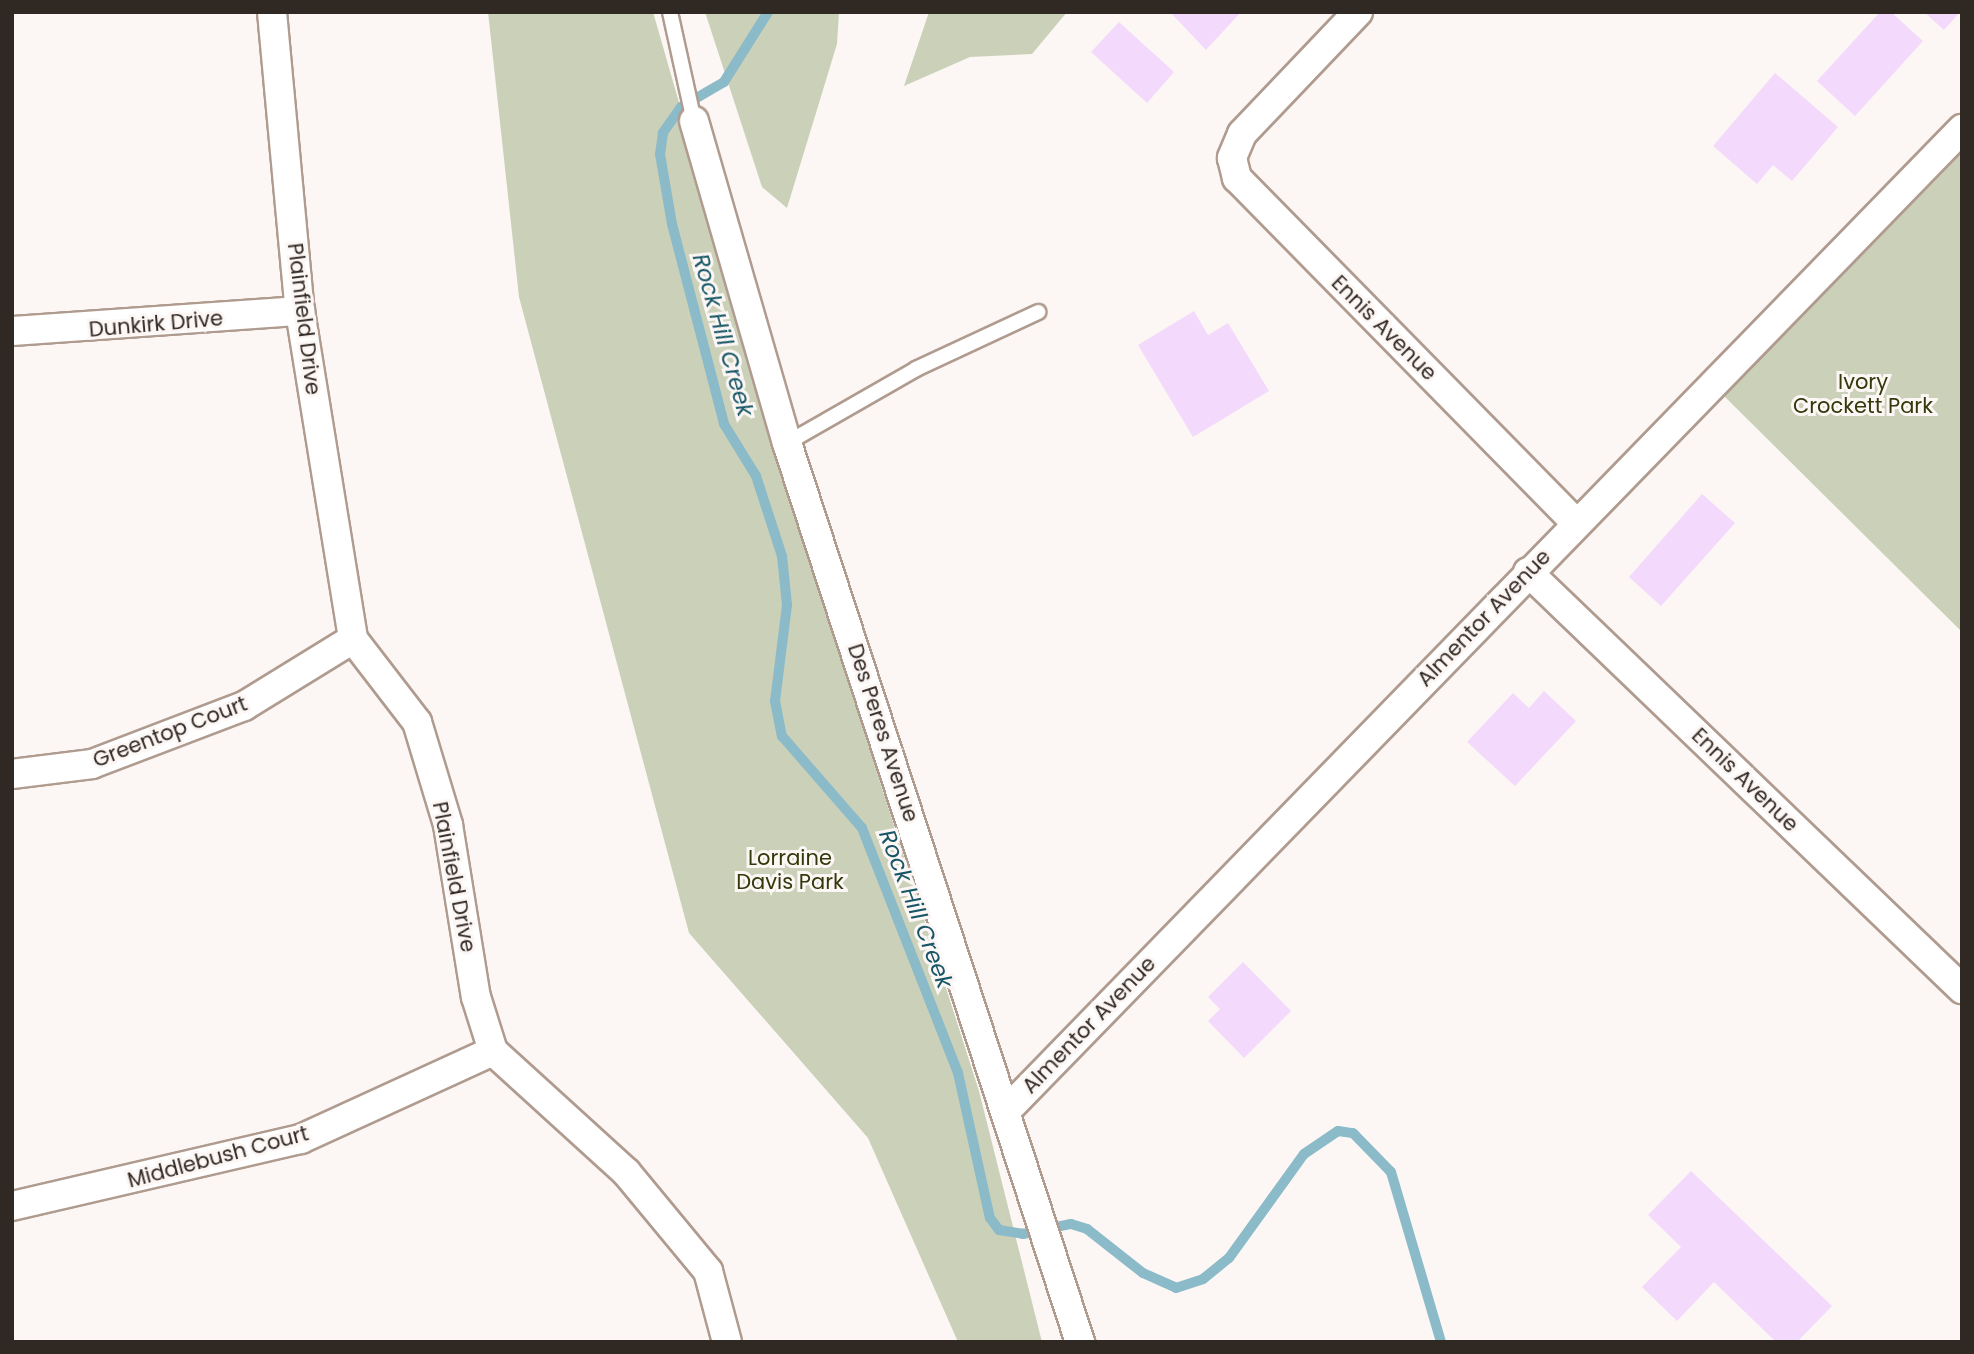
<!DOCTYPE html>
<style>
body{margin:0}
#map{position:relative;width:1974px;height:1354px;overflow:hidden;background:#fcf7f5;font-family:Poppins,sans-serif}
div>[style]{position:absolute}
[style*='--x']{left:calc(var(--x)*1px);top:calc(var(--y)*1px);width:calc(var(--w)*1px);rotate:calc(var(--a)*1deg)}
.green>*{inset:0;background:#cbd1b9}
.stream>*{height:10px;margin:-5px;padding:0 5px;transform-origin:5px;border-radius:5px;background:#8bbac8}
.building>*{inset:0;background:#f3d9fb}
.roads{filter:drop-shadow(2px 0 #b09b8f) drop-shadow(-2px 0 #b09b8f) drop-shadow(0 2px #b09b8f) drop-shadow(0 -2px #b09b8f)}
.lane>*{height:14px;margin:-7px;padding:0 7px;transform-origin:7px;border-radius:7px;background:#fff}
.street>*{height:28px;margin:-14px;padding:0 14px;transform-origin:14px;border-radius:14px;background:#fff}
span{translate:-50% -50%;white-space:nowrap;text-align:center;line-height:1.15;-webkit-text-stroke:6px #fcf7f5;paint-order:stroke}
.street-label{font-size:21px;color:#302823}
.park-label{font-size:21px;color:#32390b}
.water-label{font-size:23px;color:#175666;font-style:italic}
.frame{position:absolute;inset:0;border:14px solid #302823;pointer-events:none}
</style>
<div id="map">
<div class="green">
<div style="clip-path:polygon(488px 12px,653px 12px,825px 610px,979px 1091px,1042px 1342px,958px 1342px,868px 1138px,689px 933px,519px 297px)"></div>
<div style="clip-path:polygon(705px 12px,839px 12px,837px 44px,787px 208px,762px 187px)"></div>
<div style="clip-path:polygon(929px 12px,1067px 12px,1032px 54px,970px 57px,904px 86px)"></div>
<div style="clip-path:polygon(1962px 153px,1962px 632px,1724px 396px)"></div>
</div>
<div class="stream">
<div style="--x:768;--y:12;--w:83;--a:122.2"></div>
<div style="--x:724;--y:82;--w:50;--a:149.8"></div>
<div style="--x:681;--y:107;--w:32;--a:125"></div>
<div style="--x:663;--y:133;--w:21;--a:98"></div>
<div style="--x:660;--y:154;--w:71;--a:80.3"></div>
<div style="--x:672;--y:224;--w:207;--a:75.4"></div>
<div style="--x:724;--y:424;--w:61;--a:58.4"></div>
<div style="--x:756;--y:476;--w:84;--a:72"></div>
<div style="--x:782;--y:556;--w:49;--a:84.2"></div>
<div style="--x:787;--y:605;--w:97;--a:97.1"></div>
<div style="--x:775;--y:701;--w:36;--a:79"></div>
<div style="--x:782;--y:736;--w:122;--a:49"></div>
<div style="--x:862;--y:828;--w:263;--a:68.6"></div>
<div style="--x:958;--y:1073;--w:148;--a:77.6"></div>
<div style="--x:990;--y:1218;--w:15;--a:53"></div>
<div style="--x:999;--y:1230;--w:24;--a:9"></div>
<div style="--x:1023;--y:1234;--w:49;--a:-11.8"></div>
<div style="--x:1071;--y:1224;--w:17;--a:17"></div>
<div style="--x:1087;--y:1229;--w:71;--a:38.2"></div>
<div style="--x:1143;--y:1273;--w:36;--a:24"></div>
<div style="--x:1176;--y:1288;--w:28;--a:-18"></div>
<div style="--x:1203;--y:1279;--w:33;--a:-39"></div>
<div style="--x:1229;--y:1258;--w:128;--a:-54.2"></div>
<div style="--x:1304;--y:1154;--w:41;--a:-34.1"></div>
<div style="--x:1338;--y:1131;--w:15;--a:8"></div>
<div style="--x:1353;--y:1133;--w:54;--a:45.7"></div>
<div style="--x:1391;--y:1172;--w:177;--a:73.6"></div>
</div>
<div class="building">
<div style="clip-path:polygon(1170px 12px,1241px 12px,1206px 50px)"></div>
<div style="clip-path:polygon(1880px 12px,1891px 12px,1923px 41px,1855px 116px,1817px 81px)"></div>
<div style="clip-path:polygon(1924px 12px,1960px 12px,1944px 30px)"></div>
<div style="clip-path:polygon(1119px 22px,1174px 72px,1147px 103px,1091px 52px)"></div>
<div style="clip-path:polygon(1775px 73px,1838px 127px,1792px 181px,1773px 165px,1757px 184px,1713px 146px)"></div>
<div style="clip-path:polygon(1194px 311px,1208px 335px,1228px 323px,1269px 391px,1193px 437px,1138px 345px)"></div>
<div style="clip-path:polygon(1702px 494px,1735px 523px,1661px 606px,1629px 577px)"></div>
<div style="clip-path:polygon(1544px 691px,1576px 721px,1515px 786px,1467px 742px,1513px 693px,1529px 708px)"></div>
<div style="clip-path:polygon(1243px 962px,1291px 1011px,1244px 1058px,1208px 1021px,1220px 1009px,1208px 997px)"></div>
<div style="clip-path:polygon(1691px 1171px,1832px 1306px,1797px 1342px,1776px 1342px,1714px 1282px,1677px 1321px,1642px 1287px,1681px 1247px,1648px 1215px)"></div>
</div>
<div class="roads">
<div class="lane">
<div style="--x:670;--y:12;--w:112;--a:77.6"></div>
<div style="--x:787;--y:443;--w:149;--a:-29.8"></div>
<div style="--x:916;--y:369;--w:135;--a:-25"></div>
</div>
<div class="street">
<div style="--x:272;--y:12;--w:300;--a:84.7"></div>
<div style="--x:300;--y:311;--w:332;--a:80.8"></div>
<div style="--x:353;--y:639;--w:105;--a:52.4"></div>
<div style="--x:417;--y:722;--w:108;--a:73.2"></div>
<div style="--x:448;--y:825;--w:174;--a:80.8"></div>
<div style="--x:476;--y:997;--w:57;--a:72.5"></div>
<div style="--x:493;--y:1051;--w:180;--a:42.3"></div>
<div style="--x:626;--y:1172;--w:129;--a:50.4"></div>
<div style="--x:708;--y:1271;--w:73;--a:75"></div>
<div style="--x:1358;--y:12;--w:168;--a:133.6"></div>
<div style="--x:1242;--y:134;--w:26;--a:113"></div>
<div style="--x:1232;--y:158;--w:21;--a:76"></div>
<div style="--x:1237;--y:178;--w:484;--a:45.5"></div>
<div style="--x:694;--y:121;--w:335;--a:73.9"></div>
<div style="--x:787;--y:443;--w:946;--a:71.95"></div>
<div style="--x:12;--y:331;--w:289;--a:-4"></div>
<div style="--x:1528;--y:572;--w:602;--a:43.86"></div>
<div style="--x:12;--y:774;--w:81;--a:-7.1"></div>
<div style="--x:92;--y:764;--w:163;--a:-20.9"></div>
<div style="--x:244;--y:706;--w:128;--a:-31.6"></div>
<div style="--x:1008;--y:1109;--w:1368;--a:-45.77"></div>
<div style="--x:12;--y:1206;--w:297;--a:-13.1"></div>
<div style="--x:301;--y:1139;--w:211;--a:-24.6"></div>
</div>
</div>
<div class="street-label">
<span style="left:304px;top:319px;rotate:83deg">Plainfield Drive</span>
<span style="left:156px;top:324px;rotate:-5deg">Dunkirk Drive</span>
<span style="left:1384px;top:328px;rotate:45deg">Ennis Avenue</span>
<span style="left:1484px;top:618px;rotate:-46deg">Almentor Avenue</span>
<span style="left:170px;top:732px;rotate:-21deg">Greentop Court</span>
<span style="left:883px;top:733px;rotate:72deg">Des Peres Avenue</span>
<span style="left:1745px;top:780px;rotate:44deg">Ennis Avenue</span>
<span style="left:454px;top:877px;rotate:79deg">Plainfield Drive</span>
<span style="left:1089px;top:1025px;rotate:-46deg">Almentor Avenue</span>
<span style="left:218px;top:1157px;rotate:-15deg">Middlebush Court</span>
</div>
<div class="park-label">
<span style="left:1863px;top:394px">Ivory<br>Crockett Park</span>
<span style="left:790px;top:870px">Lorraine<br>Davis Park</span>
</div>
<div class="water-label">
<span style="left:723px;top:335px;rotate:74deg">Rock Hill Creek</span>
<span style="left:916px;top:909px;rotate:69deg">Rock Hill Creek</span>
</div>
<div class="frame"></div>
</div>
